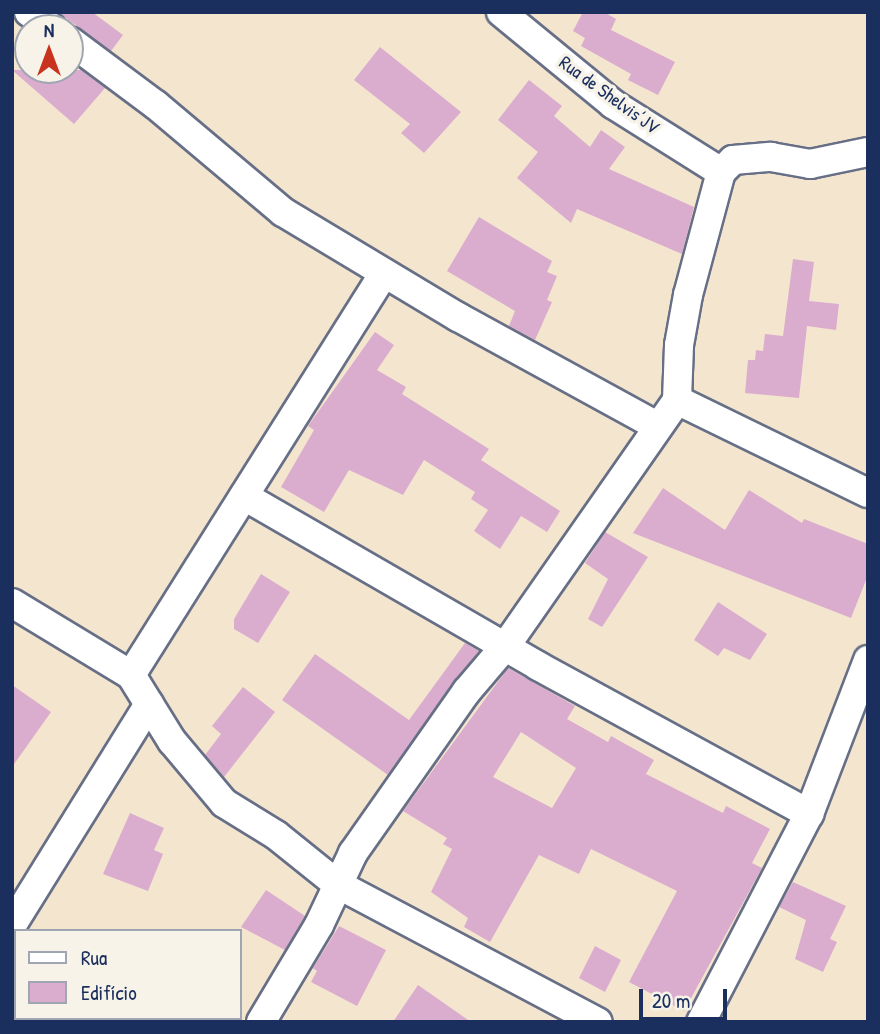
<!DOCTYPE html>
<meta charset="utf-8">
<style>
body{margin:0}
#map{position:relative;width:880px;height:1034px;overflow:hidden;background:#f4e5cf;font-family:"Patrick Hand",sans-serif}
div>[style]{position:absolute}
[style*='--x']{left:calc(var(--x)*1px);top:calc(var(--y)*1px);width:calc(var(--w)*1px);rotate:calc(var(--a)*1deg)}
.building>*{inset:0;background:#daadce}
.roads{filter:drop-shadow(2px 0 #676f86) drop-shadow(-2px 0 #676f86) drop-shadow(0 2px #676f86) drop-shadow(0 -2px #676f86)}
.street>*{height:28px;margin:-14px;padding:0 14px;transform-origin:14px;border-radius:14px;background:#fff}
span{translate:-50% -50%;white-space:nowrap;text-align:center;line-height:1.15;-webkit-text-stroke:7px #f7f3e8;paint-order:stroke}
.street-label{font-size:19px;color:#1b2f5e}
.frame{position:absolute;inset:0;border:14px solid #1b2f5e;pointer-events:none}
.legend{position:absolute;left:14px;top:929px;width:228px;height:91px;box-sizing:border-box;background:#f7f3e8;border:2px solid #9fa5b1;margin:0;padding:9px 12px;list-style:none;font-size:21px;color:#1b2f5e}
.legend li{display:flex;align-items:center;gap:14px;height:35px}
.legend b{width:35px;border:2px solid #9fa5b1}
.north{position:absolute;left:14px;top:14px;width:70px;height:70px;box-sizing:border-box;background:#f7f3e8;border:2px solid #9fa5b1;border-radius:50%;rotate:0deg;font-size:19px;font-weight:700;line-height:28px;text-align:center;color:#1b2f5e}
.north::after{content:'';display:block;margin:auto;width:24px;height:32px;background:#c8321e;clip-path:polygon(50% 0,100% 100%,50% 72%,0 100%)}
.scale{position:absolute;left:639px;top:989px;width:88px;height:32px;box-sizing:border-box;border:4px solid #1b2f5e;border-top:0;padding-left:9px;font-size:21px;line-height:24px;white-space:nowrap;color:#1b2f5e;-webkit-text-stroke:5px #f7f3e8;paint-order:stroke}
</style>
<div id="map">
<div class="building">
<div style="clip-path:polygon(58px 12px,92px 12px,123px 35px,111px 51px)"></div>
<div style="clip-path:polygon(583px 12px,604px 12px,616px 19px,611px 30px,675px 62px,658px 95px,628px 80px,631px 74px,581px 46px,585px 38px,573px 31px)"></div>
<div style="clip-path:polygon(380px 47px,461px 112px,424px 153px,401px 133px,410px 124px,354px 80px)"></div>
<div style="clip-path:polygon(12px 70px,81px 70px,105px 88px,74px 124px)"></div>
<div style="clip-path:polygon(529px 80px,562px 106px,554px 116px,590px 147px,601px 130px,625px 147px,609px 169px,694px 207px,682px 254px,577px 209px,571px 223px,517px 178px,538px 152px,498px 120px)"></div>
<div style="clip-path:polygon(479px 217px,552px 261px,547px 272px,557px 276px,547px 300px,552px 302px,535px 340px,509px 326px,515px 311px,447px 271px)"></div>
<div style="clip-path:polygon(793px 259px,814px 262px,809px 301px,839px 304px,836px 330px,807px 326px,799px 398px,745px 393px,748px 360px,755px 360px,756px 350px,763px 351px,765px 334px,783px 336px)"></div>
<div style="clip-path:polygon(375px 332px,394px 345px,377px 370px,406px 387px,402px 394px,489px 449px,481px 460px,560px 511px,547px 532px,521px 516px,500px 549px,474px 531px,488px 510px,471px 499px,475px 492px,424px 460px,403px 495px,349px 470px,324px 512px,281px 487px,314px 430px,308px 426px)"></div>
<div style="clip-path:polygon(663px 488px,725px 530px,749px 490px,802px 523px,804px 519px,868px 544px,868px 575px,851px 618px,633px 533px)"></div>
<div style="clip-path:polygon(605px 532px,648px 557px,602px 627px,588px 619px,608px 579px,585px 563px)"></div>
<div style="clip-path:polygon(261px 574px,290px 592px,258px 643px,234px 629px,234px 619px)"></div>
<div style="clip-path:polygon(718px 602px,767px 634px,750px 660px,724px 648px,718px 656px,694px 640px)"></div>
<div style="clip-path:polygon(465px 643px,479px 651px,388px 775px,282px 700px,315px 654px,409px 720px)"></div>
<div style="clip-path:polygon(evenodd,508px 668px,575px 706px,567px 719px,608px 742px,611px 736px,654px 760px,646px 774px,723px 813px,726px 806px,770px 829px,752px 863px,762px 868px,684px 1011px,629px 982px,677px 891px,591px 849px,579px 874px,539px 855px,490px 942px,464px 927px,468px 918px,431px 892px,452px 849px,443px 844px,447px 838px,403px 811px,508px 668px,521px 732px,576px 768px,552px 808px,493px 777px,521px 732px)"></div>
<div style="clip-path:polygon(12px 685px,51px 712px,12px 767px)"></div>
<div style="clip-path:polygon(243px 687px,275px 712px,224px 777px,205px 755px,221px 734px,212px 726px)"></div>
<div style="clip-path:polygon(130px 813px,164px 828px,154px 850px,163px 854px,148px 891px,103px 874px)"></div>
<div style="clip-path:polygon(793px 882px,846px 906px,830px 939px,837px 942px,823px 972px,795px 959px,806px 920px,779px 907px)"></div>
<div style="clip-path:polygon(266px 890px,305px 916px,285px 950px,241px 927px)"></div>
<div style="clip-path:polygon(339px 926px,386px 950px,357px 1006px,311px 982px,317px 971px,313px 968px)"></div>
<div style="clip-path:polygon(595px 946px,621px 960px,605px 992px,579px 978px)"></div>
<div style="clip-path:polygon(418px 985px,471px 1022px,393px 1022px)"></div>
</div>
<div class="roads">
<div class="street">
<div style="--x:29;--y:12;--w:28;--a:35"></div>
<div style="--x:501;--y:12;--w:145;--a:39.4"></div>
<div style="--x:613;--y:104;--w:128;--a:32.2"></div>
<div style="--x:70;--y:41;--w:107;--a:36.7"></div>
<div style="--x:156;--y:105;--w:166;--a:40.1"></div>
<div style="--x:283;--y:212;--w:204;--a:31"></div>
<div style="--x:458;--y:317;--w:227;--a:28.7"></div>
<div style="--x:677;--y:400;--w:212;--a:26"></div>
<div style="--x:244;--y:496;--w:340;--a:30"></div>
<div style="--x:538;--y:666;--w:309;--a:28.6"></div>
<div style="--x:12;--y:603;--w:139;--a:31.2"></div>
<div style="--x:131;--y:675;--w:78;--a:58.2"></div>
<div style="--x:172;--y:741;--w:81;--a:50"></div>
<div style="--x:224;--y:803;--w:61;--a:31.6"></div>
<div style="--x:276;--y:835;--w:78;--a:38.8"></div>
<div style="--x:337;--y:884;--w:295;--a:27.9"></div>
<div style="--x:131;--y:675;--w:474;--a:-57.8"></div>
<div style="--x:12;--y:925;--w:260;--a:-58.2"></div>
<div style="--x:261;--y:1022;--w:113;--a:-59.1"></div>
<div style="--x:319;--y:925;--w:80;--a:-64.7"></div>
<div style="--x:353;--y:853;--w:198;--a:-54.9"></div>
<div style="--x:467;--y:691;--w:62;--a:-49.6"></div>
<div style="--x:507;--y:644;--w:297;--a:-55.1"></div>
<div style="--x:677;--y:400;--w:55;--a:-87.9"></div>
<div style="--x:679;--y:345;--w:51;--a:-79.8"></div>
<div style="--x:688;--y:295;--w:127;--a:-75"></div>
<div style="--x:721;--y:172;--w:17;--a:-45"></div>
<div style="--x:733;--y:160;--w:38;--a:-5"></div>
<div style="--x:771;--y:157;--w:40;--a:10"></div>
<div style="--x:810;--y:164;--w:59;--a:-11.7"></div>
<div style="--x:701;--y:1022;--w:234;--a:-62.6"></div>
<div style="--x:809;--y:814;--w:165;--a:-69"></div>
</div>
</div>
<div class="street-label">
<span style="left:609px;top:95px;rotate:36deg">Rua de Shelvis’JV</span>
</div>
<div class="frame"></div>
<ul class="legend">
<li><b style="height:9px;background:#fff"></b>Rua</li>
<li><b style="height:19px;background:#daadce"></b>Edifício</li>
</ul>
<div class="north">N</div>
<div class="scale">20 m</div>
</div>
